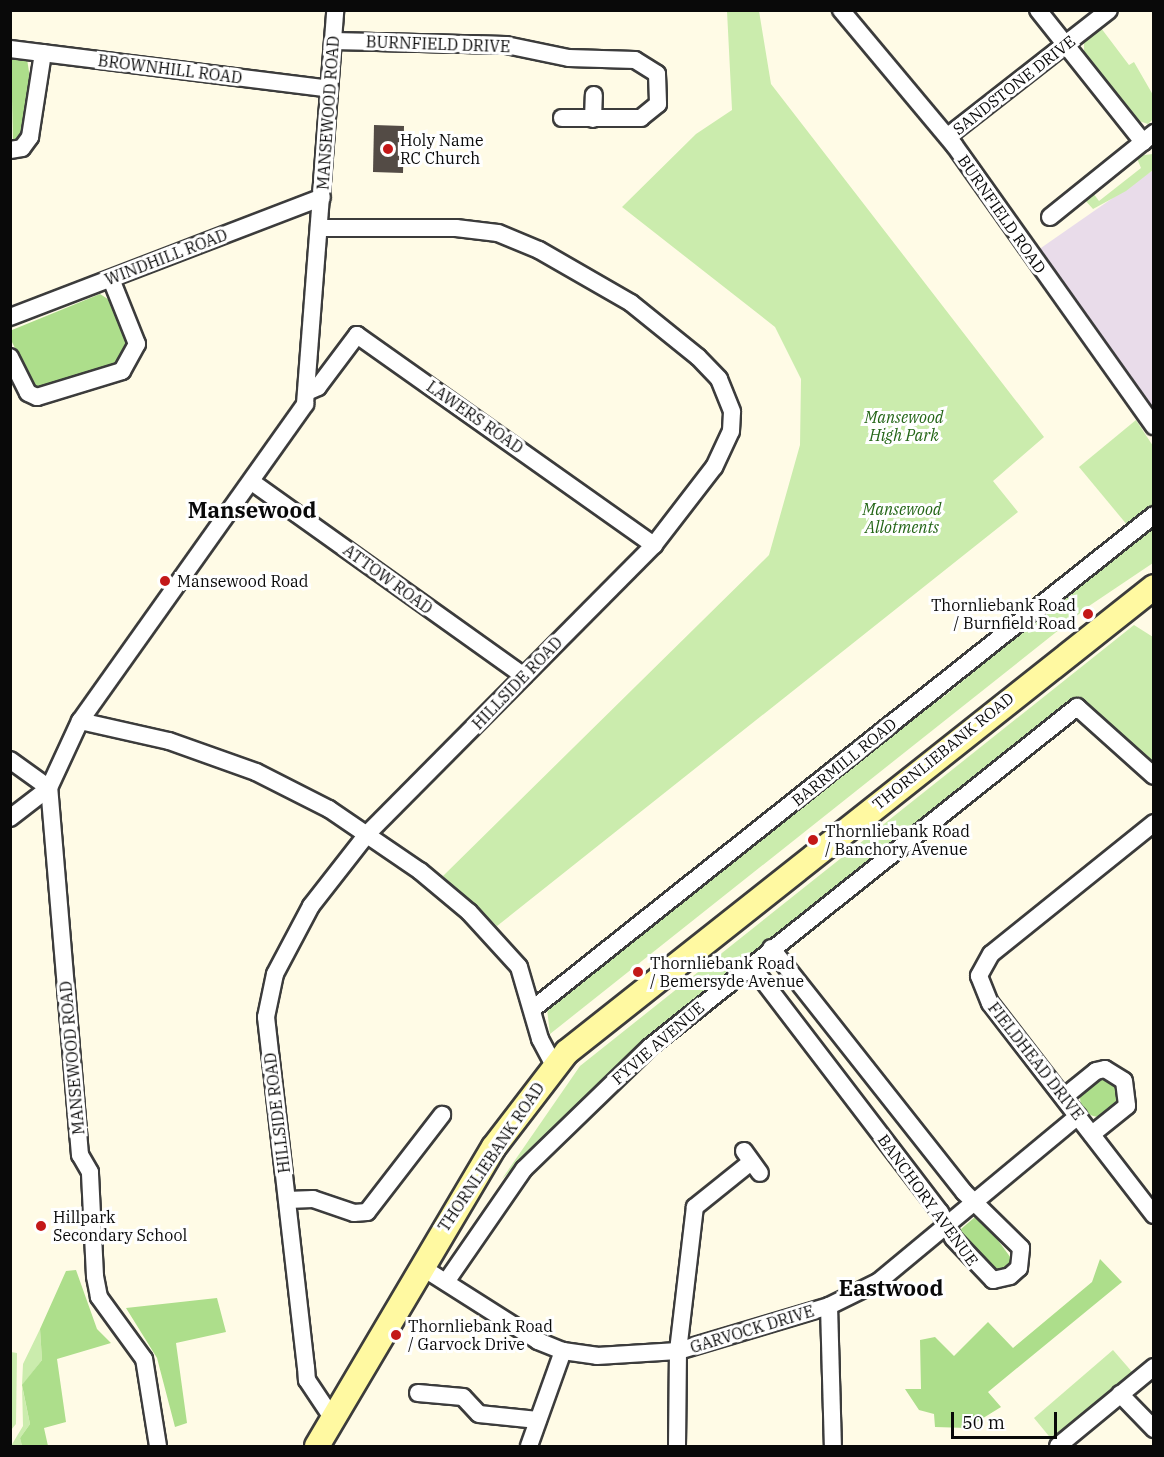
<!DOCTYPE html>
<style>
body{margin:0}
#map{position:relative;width:1164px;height:1457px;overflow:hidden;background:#fffbe6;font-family:"IBM Plex Serif",serif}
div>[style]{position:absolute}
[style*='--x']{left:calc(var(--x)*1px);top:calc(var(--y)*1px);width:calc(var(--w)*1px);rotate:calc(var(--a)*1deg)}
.industrial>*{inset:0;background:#e9dcea}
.green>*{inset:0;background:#cbecad}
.forest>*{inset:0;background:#adde8b}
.round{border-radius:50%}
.building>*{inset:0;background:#534b45}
.roads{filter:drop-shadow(2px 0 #3c3c3c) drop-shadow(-2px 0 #3c3c3c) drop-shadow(0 2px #3c3c3c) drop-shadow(0 -2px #3c3c3c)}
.street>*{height:16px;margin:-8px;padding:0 8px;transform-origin:8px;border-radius:8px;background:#fff}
.secondary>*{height:24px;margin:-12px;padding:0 12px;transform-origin:12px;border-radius:12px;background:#fff9a1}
.dots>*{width:16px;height:16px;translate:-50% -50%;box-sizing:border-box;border:3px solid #fff;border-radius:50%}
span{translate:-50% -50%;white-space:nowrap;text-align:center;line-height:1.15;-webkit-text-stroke:6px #fff;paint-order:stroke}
.street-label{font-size:16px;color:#090909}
.poi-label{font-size:16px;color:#090909}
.left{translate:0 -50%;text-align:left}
.right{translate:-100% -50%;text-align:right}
.park-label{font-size:16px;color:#236516;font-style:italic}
.district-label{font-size:22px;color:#090909;font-weight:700}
.frame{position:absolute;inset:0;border:12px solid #090909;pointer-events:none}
.scale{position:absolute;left:951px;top:1412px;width:106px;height:27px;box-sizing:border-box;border:3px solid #090909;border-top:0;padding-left:8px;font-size:18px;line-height:21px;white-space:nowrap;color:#090909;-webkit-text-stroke:4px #fff;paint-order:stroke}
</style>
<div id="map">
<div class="industrial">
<div style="clip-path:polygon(1153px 170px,1153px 409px,1038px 250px)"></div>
</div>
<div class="green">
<div style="clip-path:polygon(727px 11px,759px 11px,771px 84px,1044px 437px,993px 481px,1018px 512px,497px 926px,443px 876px,769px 555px,800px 445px,801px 379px,775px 327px,622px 207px,696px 134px,732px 110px)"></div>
<div style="clip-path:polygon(1101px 28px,1129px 65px,1134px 62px,1153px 95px,1153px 119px,1148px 124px,1139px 121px,1084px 52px,1084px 42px)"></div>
<div style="clip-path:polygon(1153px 154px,1153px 170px,1126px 191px,1093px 209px,1084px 199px,1093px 193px,1099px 201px,1141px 168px,1136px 156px)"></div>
<div style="clip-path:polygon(1136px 420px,1153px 446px,1153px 506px,1128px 526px,1079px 467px)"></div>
<div style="clip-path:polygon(1153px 523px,1153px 563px,1089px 606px,550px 1034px,547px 1009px,778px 822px,947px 694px)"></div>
<div style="clip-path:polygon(1134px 625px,1153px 637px,1153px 764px,1079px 696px,615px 1069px,502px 1179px,580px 1066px)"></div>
<div style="clip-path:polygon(40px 1329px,42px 1360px,22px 1386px,30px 1424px,20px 1438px,22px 1446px,11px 1446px,23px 1426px,22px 1385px,23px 1364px)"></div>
<div style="clip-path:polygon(1113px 1350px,1133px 1373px,1053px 1441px,1034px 1418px)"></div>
<div style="clip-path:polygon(11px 1352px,17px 1353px,16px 1424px,11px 1430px)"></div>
</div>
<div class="forest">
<div style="clip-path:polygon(11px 54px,27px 59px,32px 91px,23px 136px,13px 143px)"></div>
<div style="clip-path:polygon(100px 294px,114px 303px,130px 343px,121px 361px,47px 390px,33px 385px,11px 340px,12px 330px)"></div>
<div class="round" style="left:1080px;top:1079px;width:38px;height:38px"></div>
<div style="clip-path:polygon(975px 1217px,981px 1217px,1016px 1265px,994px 1275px,961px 1238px,961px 1229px)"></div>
<div style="clip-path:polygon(1100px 1259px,1122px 1282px,988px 1392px,1001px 1407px,967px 1428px,935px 1427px,934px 1414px,919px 1410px,905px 1389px,921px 1389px,920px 1340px,935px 1337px,954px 1356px,988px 1322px,1013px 1348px,1092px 1282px)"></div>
<div style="clip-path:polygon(76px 1270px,97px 1329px,111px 1343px,57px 1359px,66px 1422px,44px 1428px,48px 1446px,22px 1446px,20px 1438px,30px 1424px,22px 1385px,42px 1360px,40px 1329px,66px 1271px)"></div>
<div style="clip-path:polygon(217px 1298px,226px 1332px,176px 1343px,187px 1423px,175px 1427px,157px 1358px,126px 1308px)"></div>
</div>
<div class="building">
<div style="clip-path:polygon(374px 125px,404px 126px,403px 173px,373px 172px)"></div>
</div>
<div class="roads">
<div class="street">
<div style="--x:841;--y:10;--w:176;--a:50.1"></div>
<div style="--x:954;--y:145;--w:345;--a:54.6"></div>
<div style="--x:1038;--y:10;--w:169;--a:51.5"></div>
<div style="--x:333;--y:41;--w:173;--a:1.3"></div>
<div style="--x:506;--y:45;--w:64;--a:11.7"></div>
<div style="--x:569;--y:58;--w:66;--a:1.7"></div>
<div style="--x:635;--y:60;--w:26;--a:32"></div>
<div style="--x:657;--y:74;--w:30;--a:88"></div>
<div style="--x:658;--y:104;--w:22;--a:141"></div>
<div style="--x:641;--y:118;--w:79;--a:180"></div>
<div style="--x:10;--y:49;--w:321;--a:7.1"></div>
<div style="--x:593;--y:119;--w:24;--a:-88"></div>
<div style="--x:948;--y:136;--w:204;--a:-38"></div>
<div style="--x:10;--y:150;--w:12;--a:-9"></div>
<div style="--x:22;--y:148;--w:14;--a:-54"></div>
<div style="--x:30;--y:137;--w:85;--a:-81.2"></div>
<div style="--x:1050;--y:217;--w:134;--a:-38.9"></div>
<div style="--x:320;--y:228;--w:136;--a:0"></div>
<div style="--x:456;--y:228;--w:42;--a:6.8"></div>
<div style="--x:498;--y:233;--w:44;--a:22.5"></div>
<div style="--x:539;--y:250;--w:106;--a:29.9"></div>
<div style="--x:631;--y:303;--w:86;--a:38.9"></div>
<div style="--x:698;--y:357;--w:30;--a:46"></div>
<div style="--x:719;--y:379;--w:35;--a:68"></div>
<div style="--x:732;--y:412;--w:19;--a:93"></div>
<div style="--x:731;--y:431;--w:40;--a:115"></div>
<div style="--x:714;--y:467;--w:98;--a:127.6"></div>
<div style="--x:654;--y:545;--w:406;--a:134.8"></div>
<div style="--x:368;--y:833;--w:93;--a:128"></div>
<div style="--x:311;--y:906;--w:77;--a:117.9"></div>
<div style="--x:275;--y:974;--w:44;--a:101.8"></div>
<div style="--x:266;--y:1017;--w:352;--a:83.5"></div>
<div style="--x:306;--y:1367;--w:13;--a:86"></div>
<div style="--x:307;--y:1380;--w:43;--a:56.3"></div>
<div style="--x:10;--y:317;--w:334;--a:-21"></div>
<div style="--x:10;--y:357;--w:40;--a:63.4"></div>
<div style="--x:28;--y:393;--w:10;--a:24"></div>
<div style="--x:37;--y:397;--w:89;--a:-17"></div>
<div style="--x:122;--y:371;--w:31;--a:-61"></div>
<div style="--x:137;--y:344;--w:70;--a:-111.8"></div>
<div style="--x:307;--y:392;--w:12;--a:-24"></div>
<div style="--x:318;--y:387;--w:65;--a:-53.1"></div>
<div style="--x:357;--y:335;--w:364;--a:35.3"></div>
<div style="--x:252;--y:482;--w:334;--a:35.5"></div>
<div style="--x:80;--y:721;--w:91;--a:12.7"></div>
<div style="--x:169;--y:741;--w:92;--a:19.6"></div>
<div style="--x:256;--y:772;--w:82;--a:26.9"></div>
<div style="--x:329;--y:809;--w:110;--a:34.3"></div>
<div style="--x:420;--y:871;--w:64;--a:39.9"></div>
<div style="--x:469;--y:912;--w:74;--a:47.7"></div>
<div style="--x:519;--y:967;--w:75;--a:73.7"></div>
<div style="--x:540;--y:1039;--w:30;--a:62"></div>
<div style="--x:10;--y:760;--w:48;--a:35.7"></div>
<div style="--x:49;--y:788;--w:49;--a:142.4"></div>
<div style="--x:1154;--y:823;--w:209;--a:141.2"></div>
<div style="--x:991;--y:954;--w:25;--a:119"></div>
<div style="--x:979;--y:976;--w:29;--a:68"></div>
<div style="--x:990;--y:1003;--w:268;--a:52.3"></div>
<div style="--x:751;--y:965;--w:311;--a:52.6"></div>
<div style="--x:940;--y:1212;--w:29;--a:63"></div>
<div style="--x:953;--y:1238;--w:58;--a:46.4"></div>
<div style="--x:993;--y:1280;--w:17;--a:-13"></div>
<div style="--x:1010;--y:1276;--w:12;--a:-42"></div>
<div style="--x:1019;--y:1268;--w:20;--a:-84"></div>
<div style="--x:1021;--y:1248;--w:80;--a:-135.5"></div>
<div style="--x:964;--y:1192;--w:311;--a:-128.3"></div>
<div style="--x:534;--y:1008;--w:792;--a:-38.49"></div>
<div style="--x:1064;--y:1097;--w:41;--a:-39.1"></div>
<div style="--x:1096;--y:1071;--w:9;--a:-13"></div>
<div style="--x:1105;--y:1069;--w:22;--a:32"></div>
<div style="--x:1124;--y:1081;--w:25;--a:83"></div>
<div style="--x:1127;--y:1106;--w:45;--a:141.3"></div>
<div style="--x:744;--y:1151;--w:27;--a:54"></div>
<div style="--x:287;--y:1200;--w:26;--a:-2"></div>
<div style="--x:313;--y:1199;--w:43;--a:18.9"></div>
<div style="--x:354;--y:1213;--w:13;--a:-4"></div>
<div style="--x:367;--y:1212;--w:123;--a:-52.3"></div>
<div style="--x:420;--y:1266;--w:140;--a:32.4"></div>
<div style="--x:538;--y:1341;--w:27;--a:22"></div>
<div style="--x:563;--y:1351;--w:34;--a:8"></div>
<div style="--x:597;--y:1356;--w:81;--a:-3.5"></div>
<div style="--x:678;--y:1351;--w:158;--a:-16.6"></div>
<div style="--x:829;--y:1306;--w:55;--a:-26.1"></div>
<div style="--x:878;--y:1282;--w:260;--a:-39.7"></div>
<div style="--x:446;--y:1282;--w:137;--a:-55.4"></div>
<div style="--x:524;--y:1169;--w:175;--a:-44.1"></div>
<div style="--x:650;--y:1047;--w:546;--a:-38.53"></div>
<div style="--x:1077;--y:707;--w:103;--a:41.9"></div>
<div style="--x:829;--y:1306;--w:140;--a:88.4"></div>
<div style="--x:418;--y:1393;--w:45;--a:5.1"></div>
<div style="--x:463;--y:1397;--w:23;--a:47"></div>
<div style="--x:479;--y:1414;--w:59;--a:5.8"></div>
<div style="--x:1120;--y:1394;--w:49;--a:45.8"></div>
<div style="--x:158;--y:1446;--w:88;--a:-99.1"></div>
<div style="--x:144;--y:1359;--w:77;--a:-126"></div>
<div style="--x:99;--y:1297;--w:21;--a:-101"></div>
<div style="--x:95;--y:1276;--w:104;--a:-92.8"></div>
<div style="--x:90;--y:1172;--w:20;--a:-120"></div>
<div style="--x:80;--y:1155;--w:368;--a:-94.8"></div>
<div style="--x:49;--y:788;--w:74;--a:-65.2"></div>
<div style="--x:80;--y:721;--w:389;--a:-54.6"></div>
<div style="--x:305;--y:404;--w:395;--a:-85.6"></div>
<div style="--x:529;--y:1446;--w:101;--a:-70.3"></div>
<div style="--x:677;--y:1446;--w:95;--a:-89.4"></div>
<div style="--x:678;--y:1351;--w:145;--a:-83.3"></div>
<div style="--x:695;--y:1207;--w:72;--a:-38.8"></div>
<div style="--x:1058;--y:1446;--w:124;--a:-39.5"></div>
</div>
<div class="secondary">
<div style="--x:317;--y:1446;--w:347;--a:-59.4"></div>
<div style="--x:494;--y:1147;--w:120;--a:-52.5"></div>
<div style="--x:567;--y:1052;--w:749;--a:-38.38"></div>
</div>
</div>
<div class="dots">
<div style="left:388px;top:149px;background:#c31818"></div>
<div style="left:165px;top:581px;background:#c31818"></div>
<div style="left:1088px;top:614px;background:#c31818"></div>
<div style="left:813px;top:840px;background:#c31818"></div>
<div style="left:638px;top:972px;background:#c31818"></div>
<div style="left:41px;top:1226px;background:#c31818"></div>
<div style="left:396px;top:1335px;background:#c31818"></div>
</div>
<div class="street-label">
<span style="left:438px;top:44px;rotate:2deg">BURNFIELD DRIVE</span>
<span style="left:170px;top:69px;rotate:7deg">BROWNHILL ROAD</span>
<span style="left:1014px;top:85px;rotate:-38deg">SANDSTONE DRIVE</span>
<span style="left:328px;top:113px;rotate:-86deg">MANSEWOOD ROAD</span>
<span style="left:1002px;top:214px;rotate:55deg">BURNFIELD ROAD</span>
<span style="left:166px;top:257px;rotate:-21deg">WINDHILL ROAD</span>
<span style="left:475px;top:417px;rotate:35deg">LAWERS ROAD</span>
<span style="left:388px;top:579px;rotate:36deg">ATTOW ROAD</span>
<span style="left:517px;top:683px;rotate:-46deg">HILLSIDE ROAD</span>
<span style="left:943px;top:751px;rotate:-39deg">THORNLIEBANK ROAD</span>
<span style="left:844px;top:762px;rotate:-39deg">BARRMILL ROAD</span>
<span style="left:658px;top:1043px;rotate:-41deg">FYVIE AVENUE</span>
<span style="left:72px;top:1058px;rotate:-95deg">MANSEWOOD ROAD</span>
<span style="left:1036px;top:1061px;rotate:52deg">FIELDHEAD DRIVE</span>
<span style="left:277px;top:1113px;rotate:-97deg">HILLSIDE ROAD</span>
<span style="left:491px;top:1157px;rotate:-56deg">THORNLIEBANK ROAD</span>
<span style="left:928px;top:1200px;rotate:54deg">BANCHORY AVENUE</span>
<span style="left:752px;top:1329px;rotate:-17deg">GARVOCK DRIVE</span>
</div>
<div class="poi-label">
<span class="left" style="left:400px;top:149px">Holy Name<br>RC Church</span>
<span class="left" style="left:177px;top:581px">Mansewood Road</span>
<span class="right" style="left:1076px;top:614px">Thornliebank Road<br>/ Burnfield Road</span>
<span class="left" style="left:825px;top:840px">Thornliebank Road<br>/ Banchory Avenue</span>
<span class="left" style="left:650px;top:972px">Thornliebank Road<br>/ Bemersyde Avenue</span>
<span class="left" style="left:53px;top:1226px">Hillpark<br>Secondary School</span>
<span class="left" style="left:408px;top:1335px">Thornliebank Road<br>/ Garvock Drive</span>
</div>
<div class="park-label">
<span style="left:904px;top:426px">Mansewood<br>High Park</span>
<span style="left:902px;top:518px">Mansewood<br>Allotments</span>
</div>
<div class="district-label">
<span style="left:252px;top:510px">Mansewood</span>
<span style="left:891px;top:1288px">Eastwood</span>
</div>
<div class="frame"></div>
<div class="scale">50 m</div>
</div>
